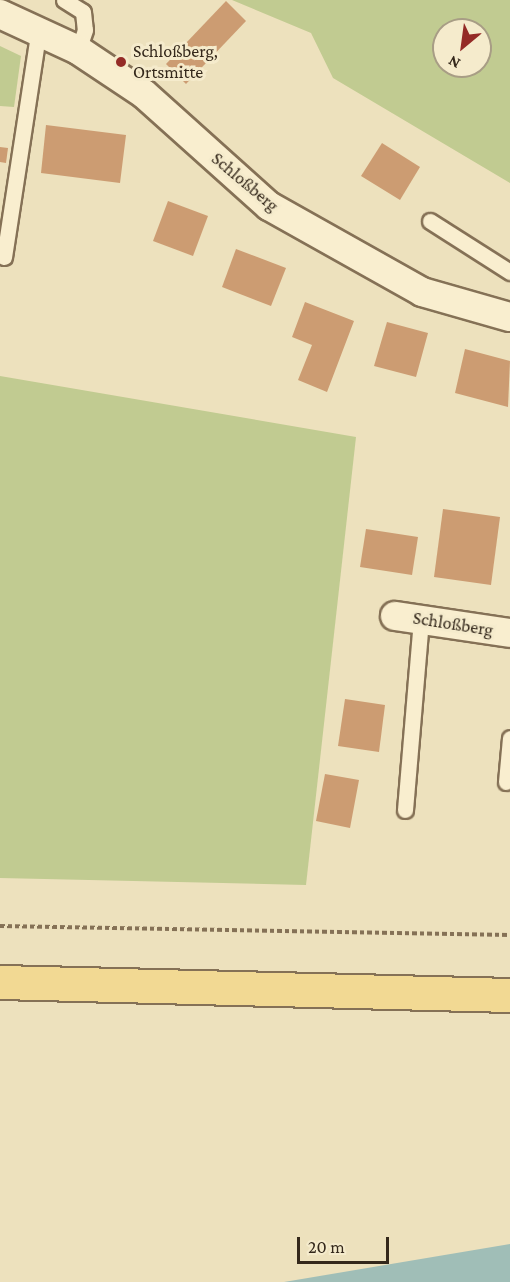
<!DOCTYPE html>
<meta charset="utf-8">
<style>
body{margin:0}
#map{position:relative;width:510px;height:1282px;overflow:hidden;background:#ede1bd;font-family:"Crimson Pro",serif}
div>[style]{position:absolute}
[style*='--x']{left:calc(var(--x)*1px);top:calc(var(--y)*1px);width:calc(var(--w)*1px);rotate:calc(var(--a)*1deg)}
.green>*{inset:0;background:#c1cb91}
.water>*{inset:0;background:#a0beb7}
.building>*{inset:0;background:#cc9c72}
.path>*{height:4px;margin-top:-2px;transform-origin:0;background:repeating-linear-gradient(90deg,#857156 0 4.5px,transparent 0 7.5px)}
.roads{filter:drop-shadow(2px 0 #857156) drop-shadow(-2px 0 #857156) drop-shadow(0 2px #857156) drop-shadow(0 -2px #857156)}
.lane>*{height:15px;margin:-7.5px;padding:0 7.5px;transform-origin:7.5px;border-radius:7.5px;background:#f9eecf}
.street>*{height:28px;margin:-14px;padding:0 14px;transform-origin:14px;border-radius:14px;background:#f9eecf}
.primary>*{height:33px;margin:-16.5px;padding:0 16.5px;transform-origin:16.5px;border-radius:16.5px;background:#f2d993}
.dots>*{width:16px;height:16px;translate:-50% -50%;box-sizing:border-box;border:3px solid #f5ebcc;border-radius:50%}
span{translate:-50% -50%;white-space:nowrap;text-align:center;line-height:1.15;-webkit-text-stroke:6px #f5ebcc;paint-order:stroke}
.poi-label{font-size:18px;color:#34281b}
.left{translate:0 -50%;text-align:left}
.street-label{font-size:18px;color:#34281b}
.north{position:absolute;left:432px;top:18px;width:60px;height:60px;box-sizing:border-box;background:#f5ebcc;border:2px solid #a89d85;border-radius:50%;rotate:209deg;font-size:16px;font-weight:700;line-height:24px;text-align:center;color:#34281b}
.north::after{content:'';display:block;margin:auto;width:21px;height:27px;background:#942b26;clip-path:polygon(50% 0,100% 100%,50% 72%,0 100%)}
.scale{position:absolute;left:297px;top:1237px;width:92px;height:27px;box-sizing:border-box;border:3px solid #34281b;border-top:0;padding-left:8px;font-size:18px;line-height:21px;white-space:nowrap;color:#34281b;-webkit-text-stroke:4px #f5ebcc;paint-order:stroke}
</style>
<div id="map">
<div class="green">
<div style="clip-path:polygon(evenodd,232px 0,510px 0,510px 183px,333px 78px,311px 33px,232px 0,444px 30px,480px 30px,480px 66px,444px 66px,444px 30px)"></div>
<div style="clip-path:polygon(0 46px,21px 56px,14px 107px,0 106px)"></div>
<div style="clip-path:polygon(0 376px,356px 437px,306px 885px,0 878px)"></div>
</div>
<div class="water">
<div style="clip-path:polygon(510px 1244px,510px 1282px,284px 1282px)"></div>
</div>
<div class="building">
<div style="clip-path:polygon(226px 1px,246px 21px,186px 84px,166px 64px)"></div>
<div style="clip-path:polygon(46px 125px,126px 135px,120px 183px,41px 173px)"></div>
<div style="clip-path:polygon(382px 143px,420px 167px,400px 200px,361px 176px)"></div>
<div style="clip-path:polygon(0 147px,8px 148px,6px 163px,0 162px)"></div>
<div style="clip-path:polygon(168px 201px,208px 216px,193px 256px,153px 241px)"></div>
<div style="clip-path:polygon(236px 249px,286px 268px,271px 306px,222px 287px)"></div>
<div style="clip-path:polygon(305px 302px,354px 321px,327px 392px,298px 380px,312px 345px,292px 337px)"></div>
<div style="clip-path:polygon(387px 322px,428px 333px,416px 377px,374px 366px)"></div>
<div style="clip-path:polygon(465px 349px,510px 361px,508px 407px,455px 393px)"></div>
<div style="clip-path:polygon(443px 509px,500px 517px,491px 585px,434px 577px)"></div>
<div style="clip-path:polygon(366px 529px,418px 537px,412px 575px,360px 567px)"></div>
<div style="clip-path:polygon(345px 699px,385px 705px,379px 752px,338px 746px)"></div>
<div style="clip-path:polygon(325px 774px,359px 780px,350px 828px,316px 821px)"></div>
</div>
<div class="path">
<div style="--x:0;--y:926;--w:510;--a:1.01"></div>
</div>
<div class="roads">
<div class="lane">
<div style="--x:64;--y:0;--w:22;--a:32"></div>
<div style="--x:83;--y:12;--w:18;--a:84"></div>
<div style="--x:85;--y:30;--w:21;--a:109"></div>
<div style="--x:430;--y:221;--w:95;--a:32.5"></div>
<div style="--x:4;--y:257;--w:231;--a:-81.3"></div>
<div style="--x:506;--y:782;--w:44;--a:-84.8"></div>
<div style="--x:405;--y:810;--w:192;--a:-85.2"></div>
</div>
<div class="street">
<div style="--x:0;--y:14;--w:86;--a:24.8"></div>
<div style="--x:78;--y:50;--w:79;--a:33.7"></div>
<div style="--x:144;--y:94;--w:168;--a:41.9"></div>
<div style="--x:269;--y:206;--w:176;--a:29.3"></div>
<div style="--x:422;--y:292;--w:91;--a:15.9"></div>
<div style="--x:395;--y:616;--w:116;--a:8.4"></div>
</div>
<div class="primary">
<div style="--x:0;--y:982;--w:510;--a:1.46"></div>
</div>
</div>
<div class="dots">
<div style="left:121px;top:62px;background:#942b26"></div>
</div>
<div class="poi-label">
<span class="left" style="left:133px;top:62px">Schloßberg,<br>Ortsmitte</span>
</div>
<div class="street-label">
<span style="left:245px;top:182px;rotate:40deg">Schloßberg</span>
<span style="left:453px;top:624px;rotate:9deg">Schloßberg</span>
</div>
<div class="north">N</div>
<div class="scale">20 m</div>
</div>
